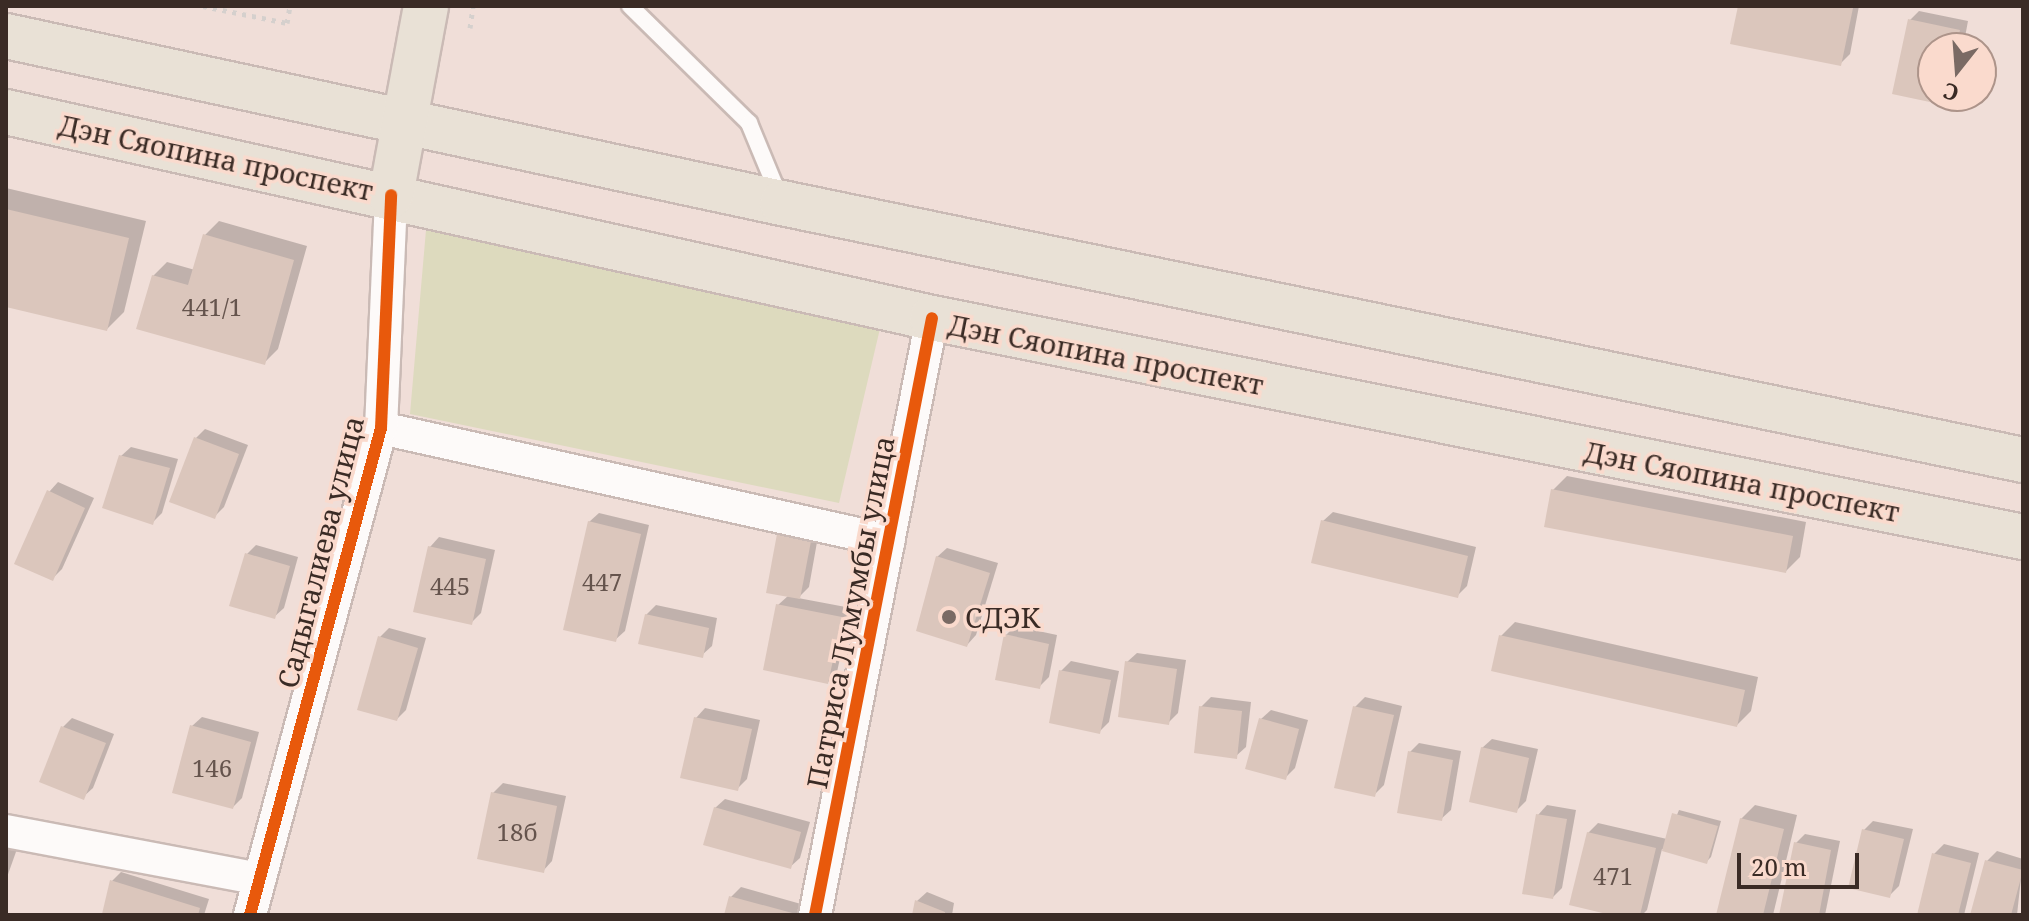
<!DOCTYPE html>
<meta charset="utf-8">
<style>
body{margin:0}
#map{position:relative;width:2029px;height:921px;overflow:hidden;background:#f0ded8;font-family:"Noto Serif",serif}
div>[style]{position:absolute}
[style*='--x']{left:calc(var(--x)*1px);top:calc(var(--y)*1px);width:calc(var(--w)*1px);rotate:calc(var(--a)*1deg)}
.green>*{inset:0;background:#dddabe}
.shadow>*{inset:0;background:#0003}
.building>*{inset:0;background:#dbc6bc}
.path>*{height:5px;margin-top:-2.5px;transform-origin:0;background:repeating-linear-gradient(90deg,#d5d0cd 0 4px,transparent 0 10px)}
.roads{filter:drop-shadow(2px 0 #cabab5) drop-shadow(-2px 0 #cabab5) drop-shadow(0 2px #cabab5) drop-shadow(0 -2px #cabab5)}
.service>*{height:16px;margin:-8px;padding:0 8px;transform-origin:8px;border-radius:8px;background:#fdfaf9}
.minor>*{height:32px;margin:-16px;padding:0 16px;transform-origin:16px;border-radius:16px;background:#fdfaf9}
.primary>*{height:44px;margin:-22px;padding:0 22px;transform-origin:22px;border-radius:22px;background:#e9e1d6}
.cycleway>*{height:12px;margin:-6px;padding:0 6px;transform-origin:6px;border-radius:6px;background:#e8590c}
.dots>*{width:22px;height:22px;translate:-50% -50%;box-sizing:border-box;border:4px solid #fadacd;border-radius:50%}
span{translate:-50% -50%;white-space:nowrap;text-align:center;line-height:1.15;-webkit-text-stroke:7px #fadacd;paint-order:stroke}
.number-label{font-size:24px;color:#65544d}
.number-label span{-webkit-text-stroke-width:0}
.street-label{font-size:28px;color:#3a2b25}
.poi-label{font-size:28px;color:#3a2b25}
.left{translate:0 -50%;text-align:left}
.frame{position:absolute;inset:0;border:8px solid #3a2b25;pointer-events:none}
.north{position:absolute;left:1917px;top:32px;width:80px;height:80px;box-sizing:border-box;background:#fadacd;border:2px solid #ad948a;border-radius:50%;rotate:197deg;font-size:22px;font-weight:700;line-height:32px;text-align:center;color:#3a2b25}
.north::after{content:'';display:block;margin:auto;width:28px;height:36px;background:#7a6a64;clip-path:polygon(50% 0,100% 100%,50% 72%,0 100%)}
.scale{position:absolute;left:1737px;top:853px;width:122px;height:36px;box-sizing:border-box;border:4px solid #3a2b25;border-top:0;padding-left:10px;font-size:24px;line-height:28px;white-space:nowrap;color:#3a2b25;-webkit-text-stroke:6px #fadacd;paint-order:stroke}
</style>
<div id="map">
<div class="green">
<div style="clip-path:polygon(426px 230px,882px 320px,839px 503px,410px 414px)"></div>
</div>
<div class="shadow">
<div style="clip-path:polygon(1740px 6px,1859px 6px,1850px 54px,1840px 64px,1732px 43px)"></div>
<div style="clip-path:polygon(1919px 11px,1968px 21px,1963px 48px,1933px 48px,1933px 96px,1950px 96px,1944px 103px,1894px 92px,1910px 20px)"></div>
<div style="clip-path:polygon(6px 188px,146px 221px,124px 312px,107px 329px,6px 305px)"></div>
<div style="clip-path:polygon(219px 221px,307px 246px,278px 349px,264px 363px,153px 276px,167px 262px,195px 270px,205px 235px)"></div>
<div style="clip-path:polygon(205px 429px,248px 445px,224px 507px,214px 517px,196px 438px)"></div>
<div style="clip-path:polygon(131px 447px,178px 459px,162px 513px,152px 523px,121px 456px)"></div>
<div style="clip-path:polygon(1567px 476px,1806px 522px,1800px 557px,1786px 571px,1553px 490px)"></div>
<div style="clip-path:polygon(58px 482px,94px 498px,62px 569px,52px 579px,49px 492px)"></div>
<div style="clip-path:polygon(1333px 512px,1476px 547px,1467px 586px,1457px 596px,1323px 521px)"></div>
<div style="clip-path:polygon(599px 513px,649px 525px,625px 631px,615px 640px,589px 522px)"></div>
<div style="clip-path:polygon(789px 525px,819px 531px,809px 587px,798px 598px,851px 608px,837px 672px,828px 682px,778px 605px,789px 595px,779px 535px)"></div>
<div style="clip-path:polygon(439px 537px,495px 550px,481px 613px,471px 623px,430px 547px)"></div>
<div style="clip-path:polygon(256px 545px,298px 557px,284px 608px,274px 617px,247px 554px)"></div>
<div style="clip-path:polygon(947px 548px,998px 563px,976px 635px,967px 645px,937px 557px)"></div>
<div style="clip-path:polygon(656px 605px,717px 618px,712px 646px,702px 655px,646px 615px)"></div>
<div style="clip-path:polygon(1515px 622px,1758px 677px,1751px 711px,1737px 725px,1501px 636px)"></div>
<div style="clip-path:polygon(1015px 626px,1057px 635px,1049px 677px,1039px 687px,1006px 635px)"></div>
<div style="clip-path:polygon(389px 628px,426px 638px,406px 710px,397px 719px,380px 637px)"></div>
<div style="clip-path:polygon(1137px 653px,1186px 660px,1178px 713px,1169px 722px,1127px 662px)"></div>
<div style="clip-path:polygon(1071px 661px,1119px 671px,1109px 722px,1099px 732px,1061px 671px)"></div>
<div style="clip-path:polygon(1211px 697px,1251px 702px,1246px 747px,1236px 756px,1201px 707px)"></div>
<div style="clip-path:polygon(1365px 697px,1402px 706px,1384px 785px,1374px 795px,1355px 707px)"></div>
<div style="clip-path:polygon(705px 708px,760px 720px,747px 779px,737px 789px,696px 718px)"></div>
<div style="clip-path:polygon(1271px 710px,1308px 720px,1295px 768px,1285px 778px,1261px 719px)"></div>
<div style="clip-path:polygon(202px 717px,259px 732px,242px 798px,233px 807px,192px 726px)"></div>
<div style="clip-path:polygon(72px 718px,114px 734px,93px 788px,83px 797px,63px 727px)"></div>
<div style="clip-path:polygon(1492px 739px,1538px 749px,1526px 801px,1517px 810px,1482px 748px)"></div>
<div style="clip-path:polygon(1419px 743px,1461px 751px,1451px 810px,1441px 819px,1410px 752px)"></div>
<div style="clip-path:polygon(503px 783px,566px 796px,552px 861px,543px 871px,493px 793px)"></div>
<div style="clip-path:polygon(725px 799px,810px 822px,800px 858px,790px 867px,715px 808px)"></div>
<div style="clip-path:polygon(1547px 805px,1576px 810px,1562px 888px,1553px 897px,1538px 815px)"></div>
<div style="clip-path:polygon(1755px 805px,1797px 815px,1773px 915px,1718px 915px,1741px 819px)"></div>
<div style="clip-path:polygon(1679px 810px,1721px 821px,1711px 857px,1706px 862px,1662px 849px,1647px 910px,1642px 915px,1619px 915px,1588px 833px,1598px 823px,1667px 839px)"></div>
<div style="clip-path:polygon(1873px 821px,1913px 829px,1899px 886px,1890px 895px,1864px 830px)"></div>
<div style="clip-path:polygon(1805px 834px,1840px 841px,1825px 915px,1781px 915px,1796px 843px)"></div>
<div style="clip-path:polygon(1944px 844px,1979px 853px,1964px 915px,1919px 915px,1934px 854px)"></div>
<div style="clip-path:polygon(6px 845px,17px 849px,6px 880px)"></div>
<div style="clip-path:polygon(1997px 851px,2023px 859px,2017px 915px,1972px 915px,1987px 861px)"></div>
<div style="clip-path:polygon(121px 872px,209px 899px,204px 915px,105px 912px,111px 882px)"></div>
<div style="clip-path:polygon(741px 887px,801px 904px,798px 915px,726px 915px,731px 897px)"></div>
<div style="clip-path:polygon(927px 892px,954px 903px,952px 915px,915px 915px,917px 901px)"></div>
</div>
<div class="building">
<div style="clip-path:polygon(1738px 6px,1853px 8px,1841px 66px,1730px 44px)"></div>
<div style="clip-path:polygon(1908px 19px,1960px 30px,1956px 48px,1933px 48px,1933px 96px,1946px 96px,1944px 105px,1892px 94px)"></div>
<div style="clip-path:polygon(6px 209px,129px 238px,107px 331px,6px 307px)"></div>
<div style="clip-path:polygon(203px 234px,294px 260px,265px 365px,136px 329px,152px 275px,188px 285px)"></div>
<div style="clip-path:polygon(194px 437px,239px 454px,215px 519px,169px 502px)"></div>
<div style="clip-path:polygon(119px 455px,170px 468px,153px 525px,102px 508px)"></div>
<div style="clip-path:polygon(1551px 489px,1793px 536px,1786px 573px,1544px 527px)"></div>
<div style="clip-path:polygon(47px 490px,85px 508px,53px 581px,14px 564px)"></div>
<div style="clip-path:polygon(1321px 520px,1468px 556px,1458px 598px,1311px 563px)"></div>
<div style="clip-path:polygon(588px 521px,641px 534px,616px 642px,563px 630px)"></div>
<div style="clip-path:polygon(777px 534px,811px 541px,800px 599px,766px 593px)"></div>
<div style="clip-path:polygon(428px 546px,486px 559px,472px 625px,413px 612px)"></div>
<div style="clip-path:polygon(245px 553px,290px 566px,275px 619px,229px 606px)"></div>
<div style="clip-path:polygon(936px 556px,990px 573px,967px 647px,916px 631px)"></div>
<div style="clip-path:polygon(776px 604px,842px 617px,828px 684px,763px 670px)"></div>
<div style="clip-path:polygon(645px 614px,709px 628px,703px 658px,638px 644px)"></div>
<div style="clip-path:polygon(1004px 634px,1049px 644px,1040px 689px,995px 680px)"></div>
<div style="clip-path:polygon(1499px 635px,1745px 690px,1737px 727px,1491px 671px)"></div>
<div style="clip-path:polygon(378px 636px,418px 648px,397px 721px,357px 710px)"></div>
<div style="clip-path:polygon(1125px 661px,1177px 669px,1169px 725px,1118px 717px)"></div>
<div style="clip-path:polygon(1059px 670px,1111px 680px,1100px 734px,1049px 723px)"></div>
<div style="clip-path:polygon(1199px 706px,1242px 711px,1237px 759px,1194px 753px)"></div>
<div style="clip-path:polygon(1353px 706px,1394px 715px,1375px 797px,1334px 788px)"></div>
<div style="clip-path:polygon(694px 717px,752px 729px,738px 791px,680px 778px)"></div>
<div style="clip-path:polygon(1259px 718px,1299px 729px,1286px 780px,1245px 769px)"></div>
<div style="clip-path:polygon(190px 725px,251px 742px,233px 809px,172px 793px)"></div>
<div style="clip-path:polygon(61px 726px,106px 743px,84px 800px,39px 782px)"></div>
<div style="clip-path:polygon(1481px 747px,1529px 758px,1517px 813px,1469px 802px)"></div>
<div style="clip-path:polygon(1408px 751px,1453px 760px,1442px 821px,1397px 813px)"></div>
<div style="clip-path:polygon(491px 792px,557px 806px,544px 873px,477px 859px)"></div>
<div style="clip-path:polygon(714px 807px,801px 832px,791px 869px,703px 845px)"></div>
<div style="clip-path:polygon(1672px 813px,1718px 826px,1707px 864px,1662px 851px)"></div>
<div style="clip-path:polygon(1536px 814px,1567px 819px,1553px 899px,1522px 894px)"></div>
<div style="clip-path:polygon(1740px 818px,1784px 829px,1763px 915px,1716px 915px)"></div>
<div style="clip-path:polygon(1862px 829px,1904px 839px,1890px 898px,1848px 888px)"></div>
<div style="clip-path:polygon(1587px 832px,1656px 848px,1640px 915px,1611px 915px,1569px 905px)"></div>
<div style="clip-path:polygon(1794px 842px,1831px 850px,1819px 915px,1779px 915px)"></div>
<div style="clip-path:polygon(1932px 853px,1971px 863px,1958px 915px,1917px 915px)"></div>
<div style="clip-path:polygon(1985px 860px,2023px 870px,2011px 915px,1970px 915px)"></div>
<div style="clip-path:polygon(110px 880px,200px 908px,198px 915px,102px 914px)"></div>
<div style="clip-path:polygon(729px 896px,796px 914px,796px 915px,724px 915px)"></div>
<div style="clip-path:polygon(915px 900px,945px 912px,945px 915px,912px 915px)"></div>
</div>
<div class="path">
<div style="--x:203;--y:6;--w:86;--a:11.4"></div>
<div style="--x:287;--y:23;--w:17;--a:-80"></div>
<div style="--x:470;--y:28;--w:22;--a:-82"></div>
</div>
<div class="roads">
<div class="service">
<div style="--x:630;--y:6;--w:167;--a:44.5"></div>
<div style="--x:749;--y:123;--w:81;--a:67.5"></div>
</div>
<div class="minor">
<div style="--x:381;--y:428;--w:520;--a:12.54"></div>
<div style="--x:6;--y:831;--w:258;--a:10.7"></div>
<div style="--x:250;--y:915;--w:504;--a:-74.94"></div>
<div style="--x:381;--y:428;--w:233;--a:-87.5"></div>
<div style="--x:815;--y:915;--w:608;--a:-78.91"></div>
</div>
<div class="primary">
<div style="--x:6;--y:36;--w:794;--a:12.15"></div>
<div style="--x:782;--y:203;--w:1267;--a:11.7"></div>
<div style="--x:6;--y:112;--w:949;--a:12.54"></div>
<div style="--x:932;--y:318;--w:1113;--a:11.35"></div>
<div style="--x:391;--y:195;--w:192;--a:-79.5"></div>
</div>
</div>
<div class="cycleway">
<div style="--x:250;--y:915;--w:504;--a:-74.94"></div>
<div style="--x:381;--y:428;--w:233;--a:-87.5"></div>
<div style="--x:815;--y:915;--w:608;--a:-78.91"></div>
</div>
<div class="dots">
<div style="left:949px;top:617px;background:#7a6a64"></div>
</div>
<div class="number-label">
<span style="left:212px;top:307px">441/1</span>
<span style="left:602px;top:582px">447</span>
<span style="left:450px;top:586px">445</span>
<span style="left:212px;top:768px">146</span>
<span style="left:517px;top:832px">18б</span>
<span style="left:1613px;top:876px">471</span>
</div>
<div class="street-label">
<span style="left:216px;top:157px;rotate:12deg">Дэн Сяопина проспект</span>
<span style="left:1106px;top:354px;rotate:11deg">Дэн Сяопина проспект</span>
<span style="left:1742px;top:481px;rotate:11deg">Дэн Сяопина проспект</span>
<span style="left:320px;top:552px;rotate:-76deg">Садыгалиева улица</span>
<span style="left:850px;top:612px;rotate:-79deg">Патриса Лумумбы улица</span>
</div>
<div class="poi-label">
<span class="left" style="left:965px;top:617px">СДЭК</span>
</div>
<div class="frame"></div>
<div class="north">С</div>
<div class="scale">20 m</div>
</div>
